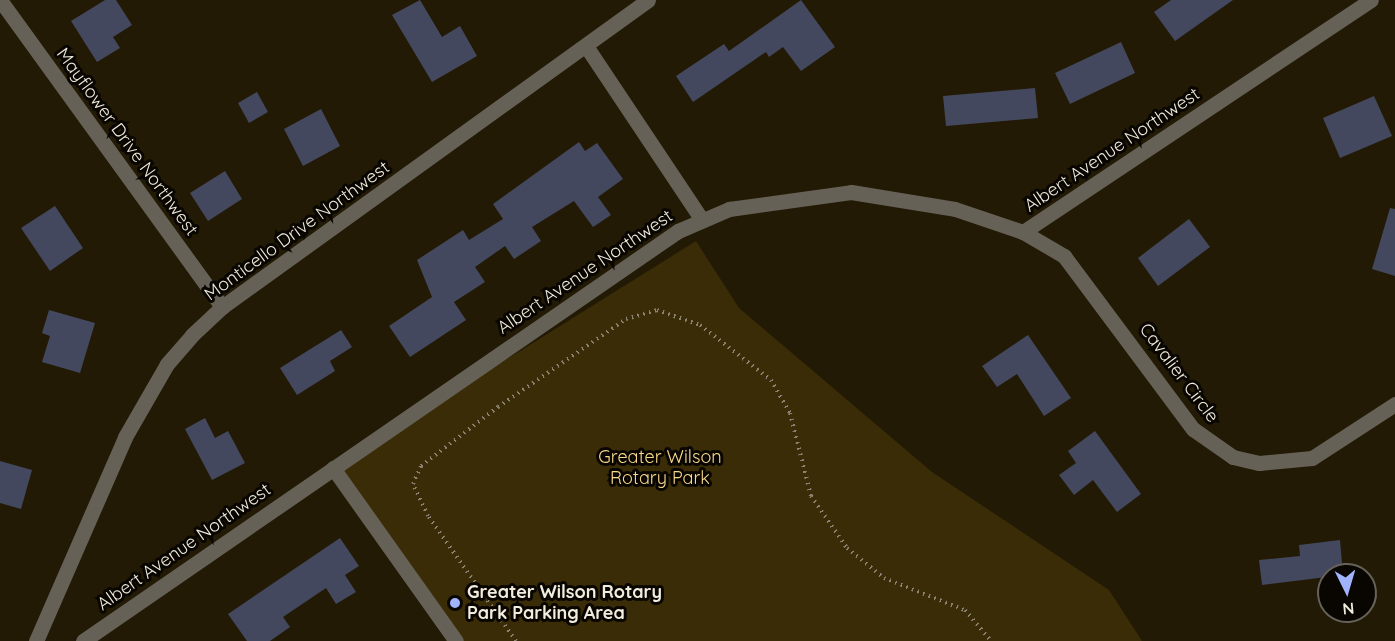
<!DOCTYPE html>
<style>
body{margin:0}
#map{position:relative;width:1395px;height:641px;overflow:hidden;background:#221a05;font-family:Quicksand,sans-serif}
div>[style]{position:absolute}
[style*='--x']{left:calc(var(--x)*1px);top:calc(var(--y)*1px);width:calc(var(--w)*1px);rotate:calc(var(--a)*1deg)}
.green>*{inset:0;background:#392c07}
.building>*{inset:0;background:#43485e}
.path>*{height:4px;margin-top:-2px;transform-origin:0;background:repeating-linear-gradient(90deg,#8a8372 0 1.5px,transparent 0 6px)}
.minor>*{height:15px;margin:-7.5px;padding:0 7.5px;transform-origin:7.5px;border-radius:7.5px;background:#666157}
.dots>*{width:16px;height:16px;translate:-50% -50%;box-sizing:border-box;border:3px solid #090601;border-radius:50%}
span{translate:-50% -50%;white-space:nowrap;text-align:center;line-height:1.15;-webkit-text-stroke:6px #090601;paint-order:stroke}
.street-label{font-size:18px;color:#f1ecde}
.park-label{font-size:18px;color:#f9d98a}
.poi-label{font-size:18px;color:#f1ecde;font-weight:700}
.left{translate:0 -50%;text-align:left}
.north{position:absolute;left:1317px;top:563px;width:60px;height:60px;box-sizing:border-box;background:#090601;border:2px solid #666259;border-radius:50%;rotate:175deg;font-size:16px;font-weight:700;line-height:24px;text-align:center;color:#f1ecde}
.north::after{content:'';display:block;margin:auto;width:21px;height:27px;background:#a1b3fd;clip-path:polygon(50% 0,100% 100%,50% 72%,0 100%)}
</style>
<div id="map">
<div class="green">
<div style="clip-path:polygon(696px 241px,739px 308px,932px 472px,1109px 590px,1142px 641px,461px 641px,333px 468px)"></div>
</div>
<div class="building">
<div style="clip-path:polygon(105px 0,116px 0,132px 25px,113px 37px,120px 48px,97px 62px,71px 21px)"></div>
<div style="clip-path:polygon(420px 0,442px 37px,460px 26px,477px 56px,432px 82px,392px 15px)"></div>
<div style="clip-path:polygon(801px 0,835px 47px,801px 71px,783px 47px,769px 57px,766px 52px,693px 102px,676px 76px,724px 44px,729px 51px)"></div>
<div style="clip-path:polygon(1171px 0,1233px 0,1175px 41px,1154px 12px)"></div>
<div style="clip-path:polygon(1121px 42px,1135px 73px,1070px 104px,1055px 73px)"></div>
<div style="clip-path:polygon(1035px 88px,1038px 118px,946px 126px,943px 96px)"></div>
<div style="clip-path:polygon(257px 92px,268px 112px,249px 123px,238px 103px)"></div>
<div style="clip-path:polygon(1374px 96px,1392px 136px,1340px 158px,1323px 118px)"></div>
<div style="clip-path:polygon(321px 109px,340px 146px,303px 166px,284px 129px)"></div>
<div style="clip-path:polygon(579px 142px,585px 151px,597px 143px,623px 179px,598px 197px,611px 215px,593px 227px,574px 201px,532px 227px,541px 241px,514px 259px,505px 246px,475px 267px,485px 282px,454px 302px,466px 320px,410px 357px,389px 326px,432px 297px,417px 260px,463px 230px,469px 240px,503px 219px,493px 204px)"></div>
<div style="clip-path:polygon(225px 171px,242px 199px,208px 221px,190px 193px)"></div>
<div style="clip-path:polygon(55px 206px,83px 248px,50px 271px,21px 228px)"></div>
<div style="clip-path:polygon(1390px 208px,1395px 209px,1395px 276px,1372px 269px)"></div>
<div style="clip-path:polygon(1189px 219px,1210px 247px,1158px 286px,1138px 258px)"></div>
<div style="clip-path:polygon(49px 310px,95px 323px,80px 373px,42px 362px,50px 336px,42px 333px)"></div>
<div style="clip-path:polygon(341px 330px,352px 347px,330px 361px,335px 371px,297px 395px,280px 368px)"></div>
<div style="clip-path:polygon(1028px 335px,1071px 398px,1044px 416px,1017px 374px,997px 387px,982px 366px)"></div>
<div style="clip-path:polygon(205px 418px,215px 438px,228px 431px,245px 463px,212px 480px,185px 429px)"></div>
<div style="clip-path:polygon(1095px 431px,1141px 494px,1117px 512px,1093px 480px,1074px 495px,1059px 475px,1076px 463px,1068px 451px)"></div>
<div style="clip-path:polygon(0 461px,32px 470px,21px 509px,0 503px)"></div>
<div style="clip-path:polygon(340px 538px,359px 566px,345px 575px,356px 592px,336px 604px,326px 588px,283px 617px,290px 627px,270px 641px,247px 641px,228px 614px)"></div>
<div style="clip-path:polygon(1340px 540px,1343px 575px,1262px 585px,1259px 560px,1300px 556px,1299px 545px)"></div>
</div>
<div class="path">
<div style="--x:516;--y:641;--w:153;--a:-125.1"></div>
<div style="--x:428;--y:516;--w:35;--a:-115"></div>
<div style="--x:413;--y:484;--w:20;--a:-66"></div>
<div style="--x:421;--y:466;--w:97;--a:-37.5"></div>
<div style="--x:498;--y:407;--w:155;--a:-34.5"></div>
<div style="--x:626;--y:319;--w:32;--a:-16"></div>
<div style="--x:657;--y:310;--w:46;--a:19.2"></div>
<div style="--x:700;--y:325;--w:90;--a:37.8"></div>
<div style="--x:771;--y:380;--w:38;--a:60"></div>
<div style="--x:790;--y:413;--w:86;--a:75.8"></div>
<div style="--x:811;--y:496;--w:63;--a:55.3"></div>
<div style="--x:847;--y:548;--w:48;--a:39"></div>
<div style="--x:884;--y:578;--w:87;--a:21.6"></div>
<div style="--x:965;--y:610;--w:40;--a:50"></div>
</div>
<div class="minor">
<div style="--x:0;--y:0;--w:379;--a:54.1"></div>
<div style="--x:586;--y:46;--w:209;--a:56.3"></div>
<div style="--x:1023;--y:232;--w:48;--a:30.3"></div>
<div style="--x:1064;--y:256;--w:216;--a:53.3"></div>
<div style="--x:1193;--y:429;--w:49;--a:35"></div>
<div style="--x:1233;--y:457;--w:27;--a:13"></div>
<div style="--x:1259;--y:463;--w:53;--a:-5.4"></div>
<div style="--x:1312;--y:458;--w:99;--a:-33"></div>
<div style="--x:333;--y:468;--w:212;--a:54.6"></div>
<div style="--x:36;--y:641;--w:223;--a:-66.4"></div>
<div style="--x:125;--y:437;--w:84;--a:-60.1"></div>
<div style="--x:167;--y:364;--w:38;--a:-49"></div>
<div style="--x:192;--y:335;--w:41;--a:-43"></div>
<div style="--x:222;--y:307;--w:525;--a:-35.78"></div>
<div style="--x:83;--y:641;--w:723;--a:-34.57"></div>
<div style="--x:678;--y:231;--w:56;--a:-23.3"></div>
<div style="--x:729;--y:209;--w:123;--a:-7.9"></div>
<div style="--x:851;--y:192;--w:105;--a:9.3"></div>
<div style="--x:955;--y:209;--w:72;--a:18.7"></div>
<div style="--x:1023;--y:232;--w:418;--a:-33.7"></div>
</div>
<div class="dots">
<div style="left:455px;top:603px;background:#a1b3fd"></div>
</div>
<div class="street-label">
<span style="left:127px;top:142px;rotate:54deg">Mayflower Drive Northwest</span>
<span style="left:1112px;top:150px;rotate:-34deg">Albert Avenue Northwest</span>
<span style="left:297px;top:231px;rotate:-36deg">Monticello Drive Northwest</span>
<span style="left:585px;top:272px;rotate:-34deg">Albert Avenue Northwest</span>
<span style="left:1179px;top:373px;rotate:53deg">Cavalier Circle</span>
<span style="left:184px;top:547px;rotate:-35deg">Albert Avenue Northwest</span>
</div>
<div class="park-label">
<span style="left:660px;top:468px">Greater Wilson<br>Rotary Park</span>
</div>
<div class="poi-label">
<span class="left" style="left:467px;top:603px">Greater Wilson Rotary<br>Park Parking Area</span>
</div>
<div class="north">N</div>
</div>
